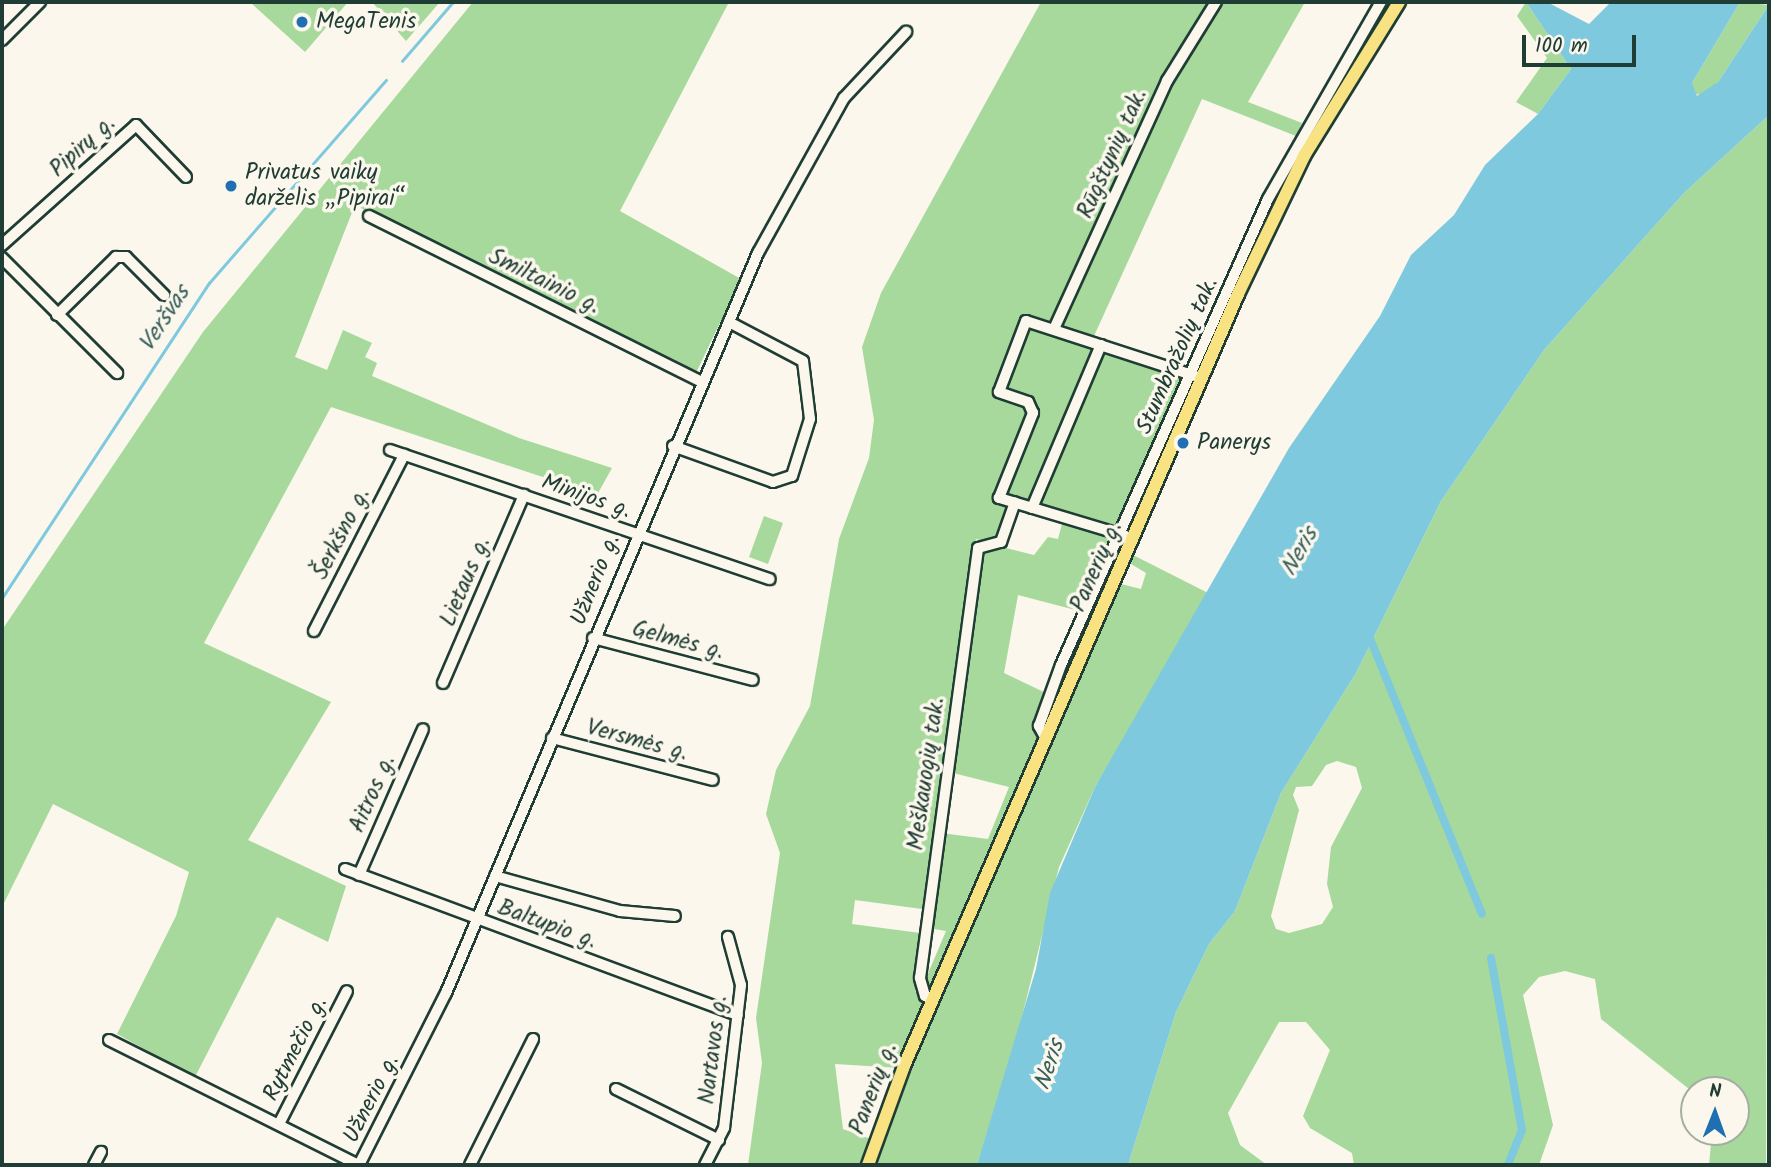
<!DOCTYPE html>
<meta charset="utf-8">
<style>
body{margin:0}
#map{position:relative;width:1771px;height:1167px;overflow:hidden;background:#fbf7ec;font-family:Kalam,sans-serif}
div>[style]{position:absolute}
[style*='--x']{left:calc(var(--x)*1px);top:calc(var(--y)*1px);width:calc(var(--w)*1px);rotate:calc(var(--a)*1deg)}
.green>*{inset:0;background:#a6d99b}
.water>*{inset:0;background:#7ec9de}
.stream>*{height:2.5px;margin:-1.25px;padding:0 1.25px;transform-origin:1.25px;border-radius:1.25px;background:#7ec9de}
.canal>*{height:8px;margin:-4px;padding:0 4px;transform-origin:4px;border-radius:4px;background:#7ec9de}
.roads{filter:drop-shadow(2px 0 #1f3d34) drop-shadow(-2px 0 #1f3d34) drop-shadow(0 2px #1f3d34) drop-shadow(0 -2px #1f3d34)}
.minor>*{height:10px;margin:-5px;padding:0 5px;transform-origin:5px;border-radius:5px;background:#fbf7ec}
.major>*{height:12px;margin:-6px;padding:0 6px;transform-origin:6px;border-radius:6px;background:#f8e281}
.dots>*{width:19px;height:19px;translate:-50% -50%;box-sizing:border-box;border:4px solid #fbf7ec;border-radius:50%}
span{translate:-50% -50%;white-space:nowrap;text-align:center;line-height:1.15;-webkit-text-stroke:7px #fbf7ec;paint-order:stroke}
.poi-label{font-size:23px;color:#1f3d34}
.left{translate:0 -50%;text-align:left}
.street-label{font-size:23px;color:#1f3d34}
.water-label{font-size:24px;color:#37605e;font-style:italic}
.frame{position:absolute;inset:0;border:4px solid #1f3d34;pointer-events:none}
.north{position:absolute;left:1680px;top:1076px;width:70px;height:70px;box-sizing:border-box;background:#fbf7ec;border:2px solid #a3ada2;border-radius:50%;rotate:1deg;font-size:19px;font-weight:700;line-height:28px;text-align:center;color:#1f3d34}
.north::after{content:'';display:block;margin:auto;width:24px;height:32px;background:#1f6fb2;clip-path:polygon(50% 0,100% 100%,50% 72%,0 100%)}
.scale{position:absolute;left:1522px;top:35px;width:114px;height:32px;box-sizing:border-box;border:4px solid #1f3d34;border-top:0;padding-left:9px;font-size:21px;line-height:24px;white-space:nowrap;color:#1f3d34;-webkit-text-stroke:5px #fbf7ec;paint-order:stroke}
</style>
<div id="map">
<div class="green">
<div style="clip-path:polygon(250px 2px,348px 2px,305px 52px)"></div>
<div style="clip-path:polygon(372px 2px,440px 2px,406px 41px)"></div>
<div style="clip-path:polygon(473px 2px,729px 2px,620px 211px,741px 279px,695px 375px,355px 205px,295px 357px,327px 370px,343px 330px,372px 343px,365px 357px,377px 363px,372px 376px,519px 438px,612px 468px,597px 495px,331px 407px,204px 643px,331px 702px,248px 840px,346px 886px,328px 942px,277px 917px,195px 1077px,117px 1034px,176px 916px,189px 872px,53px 804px,2px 907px,2px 630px,203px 332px)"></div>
<div style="clip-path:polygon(1041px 2px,1212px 2px,1158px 92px,1052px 325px,1025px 318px,996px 391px,1030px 410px,995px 500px,1010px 505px,996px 544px,976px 539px,922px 909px,855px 900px,852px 924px,920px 933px,915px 991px,927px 1004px,900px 1068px,835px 1064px,843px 1129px,871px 1139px,861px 1165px,748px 1165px,762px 1063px,756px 1018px,780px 853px,766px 814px,776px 770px,810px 706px,839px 539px,869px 458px,874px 420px,862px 347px,881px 293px)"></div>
<div style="clip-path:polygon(1220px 2px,1305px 2px,1248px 102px,1302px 123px,1296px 136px,1202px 99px,1094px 336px,1059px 326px,1173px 75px)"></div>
<div style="clip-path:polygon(1526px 2px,1571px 69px,1538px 114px,1516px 102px,1547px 58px,1517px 16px)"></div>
<div style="clip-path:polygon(1740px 2px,1769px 5px,1718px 82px,1704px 95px,1693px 94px,1692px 83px)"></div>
<div style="clip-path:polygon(evenodd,1769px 115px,1766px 1165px,1709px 1165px,1712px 1132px,1736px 1132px,1736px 1090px,1694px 1093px,1601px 1019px,1595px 979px,1565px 971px,1539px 977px,1523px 995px,1553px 1125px,1539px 1165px,1354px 1165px,1352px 1153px,1310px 1128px,1303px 1116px,1330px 1050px,1306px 1022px,1279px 1022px,1228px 1113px,1240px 1145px,1267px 1165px,1128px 1165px,1176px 1012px,1209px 944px,1235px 911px,1281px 793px,1356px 673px,1441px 501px,1544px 350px,1684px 193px,1769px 115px,1337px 761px,1356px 767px,1362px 788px,1331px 847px,1327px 884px,1333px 907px,1322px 924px,1289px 933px,1276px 929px,1271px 916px,1299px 810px,1293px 795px,1296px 787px,1312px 786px,1326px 765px,1337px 761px)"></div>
<div style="clip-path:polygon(1028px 323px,1099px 346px,1032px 504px,1005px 494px,1034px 408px,1003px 390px)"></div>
<div style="clip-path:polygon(1102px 347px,1186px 376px,1121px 529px,1037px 507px)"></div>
<div style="clip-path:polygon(764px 516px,783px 523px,768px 564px,749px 557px)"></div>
<div style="clip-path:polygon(1063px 520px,1116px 536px,1083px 612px,1018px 595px,1004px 673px,1048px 694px,1039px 733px,926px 994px,924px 983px,946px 931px,928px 928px,941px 833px,988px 839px,1009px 787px,949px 772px,981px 552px,1002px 547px,1034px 555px,1048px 537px,1058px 539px)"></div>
<div style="clip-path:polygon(1133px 555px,1210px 594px,1095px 787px,1059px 867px,1013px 1053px,977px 1165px,874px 1165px,937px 1003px,1121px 584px,1141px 589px,1146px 573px,1131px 564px)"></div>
</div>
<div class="water">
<div style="clip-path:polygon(1526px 2px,1547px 2px,1589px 24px,1611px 2px,1740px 2px,1692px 83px,1697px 96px,1718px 82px,1769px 5px,1769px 115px,1684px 193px,1544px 350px,1441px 501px,1356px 673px,1281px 793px,1235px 911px,1209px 944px,1176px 1012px,1128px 1165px,977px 1165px,1036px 969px,1050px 893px,1095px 787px,1289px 448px,1380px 316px,1411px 255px,1454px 215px,1485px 165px,1538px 114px,1571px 69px)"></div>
</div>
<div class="stream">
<div style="--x:402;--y:61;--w:78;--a:-49.2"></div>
<div style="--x:2;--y:598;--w:377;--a:-56.7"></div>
<div style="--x:209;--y:283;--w:269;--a:-48.9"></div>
</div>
<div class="canal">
<div style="--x:1367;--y:631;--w:305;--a:67.9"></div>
<div style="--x:1491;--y:958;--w:175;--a:79.8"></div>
<div style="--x:1522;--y:1130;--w:38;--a:112"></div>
</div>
<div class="roads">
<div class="minor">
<div style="--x:2;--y:40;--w:54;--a:-45"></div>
<div style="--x:369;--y:216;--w:372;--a:26.5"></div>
<div style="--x:2;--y:245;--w:180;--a:-41.8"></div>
<div style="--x:136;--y:125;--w:72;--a:46.1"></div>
<div style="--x:2;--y:258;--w:163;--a:45"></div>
<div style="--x:57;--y:315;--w:83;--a:-44.5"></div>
<div style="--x:116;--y:257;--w:10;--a:0"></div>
<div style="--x:126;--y:257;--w:54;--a:45"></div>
<div style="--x:1054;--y:329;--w:273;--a:-65.5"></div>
<div style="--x:1167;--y:81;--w:93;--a:-58.2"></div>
<div style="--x:673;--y:446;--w:106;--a:19.8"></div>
<div style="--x:773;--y:482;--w:20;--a:-18"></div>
<div style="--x:792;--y:476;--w:60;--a:-72.5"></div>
<div style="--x:810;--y:419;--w:58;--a:-96.9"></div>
<div style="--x:803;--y:361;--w:84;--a:-152.2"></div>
<div style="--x:390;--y:450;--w:401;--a:18.8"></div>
<div style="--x:1032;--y:508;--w:177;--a:-67.1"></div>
<div style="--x:1126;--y:536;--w:133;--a:-163.3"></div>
<div style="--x:999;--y:498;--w:92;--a:-68.2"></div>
<div style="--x:1033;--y:413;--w:12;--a:-114"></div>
<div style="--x:1028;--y:402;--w:31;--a:-161"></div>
<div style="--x:999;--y:392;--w:76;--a:-69.2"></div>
<div style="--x:1026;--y:321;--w:178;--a:18"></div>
<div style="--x:314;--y:631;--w:198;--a:-62.9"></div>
<div style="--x:593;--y:638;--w:165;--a:14.7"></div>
<div style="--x:443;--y:683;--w:205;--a:-66.7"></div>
<div style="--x:1045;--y:737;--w:13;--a:-119"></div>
<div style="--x:1039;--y:726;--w:65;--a:-70.2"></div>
<div style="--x:1061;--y:665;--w:510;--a:-66.05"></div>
<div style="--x:1268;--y:199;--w:227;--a:-60.2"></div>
<div style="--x:552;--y:738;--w:166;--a:14.6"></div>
<div style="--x:345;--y:869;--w:419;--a:20.4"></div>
<div style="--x:359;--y:875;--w:159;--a:-66.3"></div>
<div style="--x:495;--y:876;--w:130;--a:15.6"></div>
<div style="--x:620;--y:911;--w:55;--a:5.2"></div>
<div style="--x:933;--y:1000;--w:9;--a:-153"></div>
<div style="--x:925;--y:996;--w:19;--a:-106"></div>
<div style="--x:920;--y:978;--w:434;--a:-82.3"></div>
<div style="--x:978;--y:548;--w:24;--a:-15"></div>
<div style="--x:1001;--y:542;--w:42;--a:-70.7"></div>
<div style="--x:109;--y:1040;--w:280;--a:26.6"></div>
<div style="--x:616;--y:1089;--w:115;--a:26.3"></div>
<div style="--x:279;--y:1124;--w:149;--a:-62.9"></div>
<div style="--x:94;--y:1165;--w:15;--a:-62"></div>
<div style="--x:359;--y:1165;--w:193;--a:-63.2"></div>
<div style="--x:446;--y:993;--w:803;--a:-67.14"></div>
<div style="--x:758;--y:253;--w:177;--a:-61"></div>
<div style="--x:844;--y:98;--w:91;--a:-46.8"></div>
<div style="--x:470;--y:1165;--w:141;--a:-63.4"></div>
<div style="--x:705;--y:1165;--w:42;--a:-62.8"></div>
<div style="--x:724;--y:1128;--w:144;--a:-83.2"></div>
<div style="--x:741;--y:985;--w:50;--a:-105.2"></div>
</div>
<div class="major">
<div style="--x:868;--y:1165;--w:105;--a:-70"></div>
<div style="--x:904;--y:1066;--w:841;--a:-66.6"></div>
<div style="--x:1238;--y:294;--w:153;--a:-64.4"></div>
<div style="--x:1304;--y:156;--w:181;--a:-58.3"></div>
</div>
</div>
<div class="dots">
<div style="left:302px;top:22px;background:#1f6fb2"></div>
<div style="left:231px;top:186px;background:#1f6fb2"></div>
<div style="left:1183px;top:443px;background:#1f6fb2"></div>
</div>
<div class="poi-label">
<span class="left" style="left:316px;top:22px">MegaTenis</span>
<span class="left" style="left:245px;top:186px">Privatus vaikų<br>darželis „Pipirai“</span>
<span class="left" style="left:1197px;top:443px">Panerys</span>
</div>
<div class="street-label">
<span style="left:83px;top:147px;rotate:-42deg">Pipirų g.</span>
<span style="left:1113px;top:154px;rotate:-66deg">Rūgštynių tak.</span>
<span style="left:544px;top:282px;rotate:26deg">Smiltainio g.</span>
<span style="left:1178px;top:356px;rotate:-66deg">Stumbražolių tak.</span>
<span style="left:586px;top:497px;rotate:19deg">Minijos g.</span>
<span style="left:342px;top:534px;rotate:-63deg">Šerkšno g.</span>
<span style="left:1097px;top:567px;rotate:-66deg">Panerių g.</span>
<span style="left:596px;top:580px;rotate:-68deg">Užnerio g.</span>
<span style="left:466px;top:582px;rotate:-67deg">Lietaus g.</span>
<span style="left:678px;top:641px;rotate:15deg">Gelmės g.</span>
<span style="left:637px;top:741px;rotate:15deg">Versmės g.</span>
<span style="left:927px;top:774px;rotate:-82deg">Meškauogių tak.</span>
<span style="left:373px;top:794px;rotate:-66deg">Aitros g.</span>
<span style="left:547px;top:925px;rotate:20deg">Baltupio g.</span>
<span style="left:296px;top:1049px;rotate:-63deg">Rytmečio g.</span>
<span style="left:714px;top:1050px;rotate:-83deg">Nartavos g.</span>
<span style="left:874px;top:1089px;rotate:-69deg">Panerių g.</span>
<span style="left:372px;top:1099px;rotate:-63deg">Užnerio g.</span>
</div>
<div class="water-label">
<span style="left:165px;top:319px;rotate:-57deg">Veršvas</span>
<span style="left:1300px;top:552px;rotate:-61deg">Neris</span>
<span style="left:1050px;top:1065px;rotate:-72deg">Neris</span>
</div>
<div class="frame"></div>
<div class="north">N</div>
<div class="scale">100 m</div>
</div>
